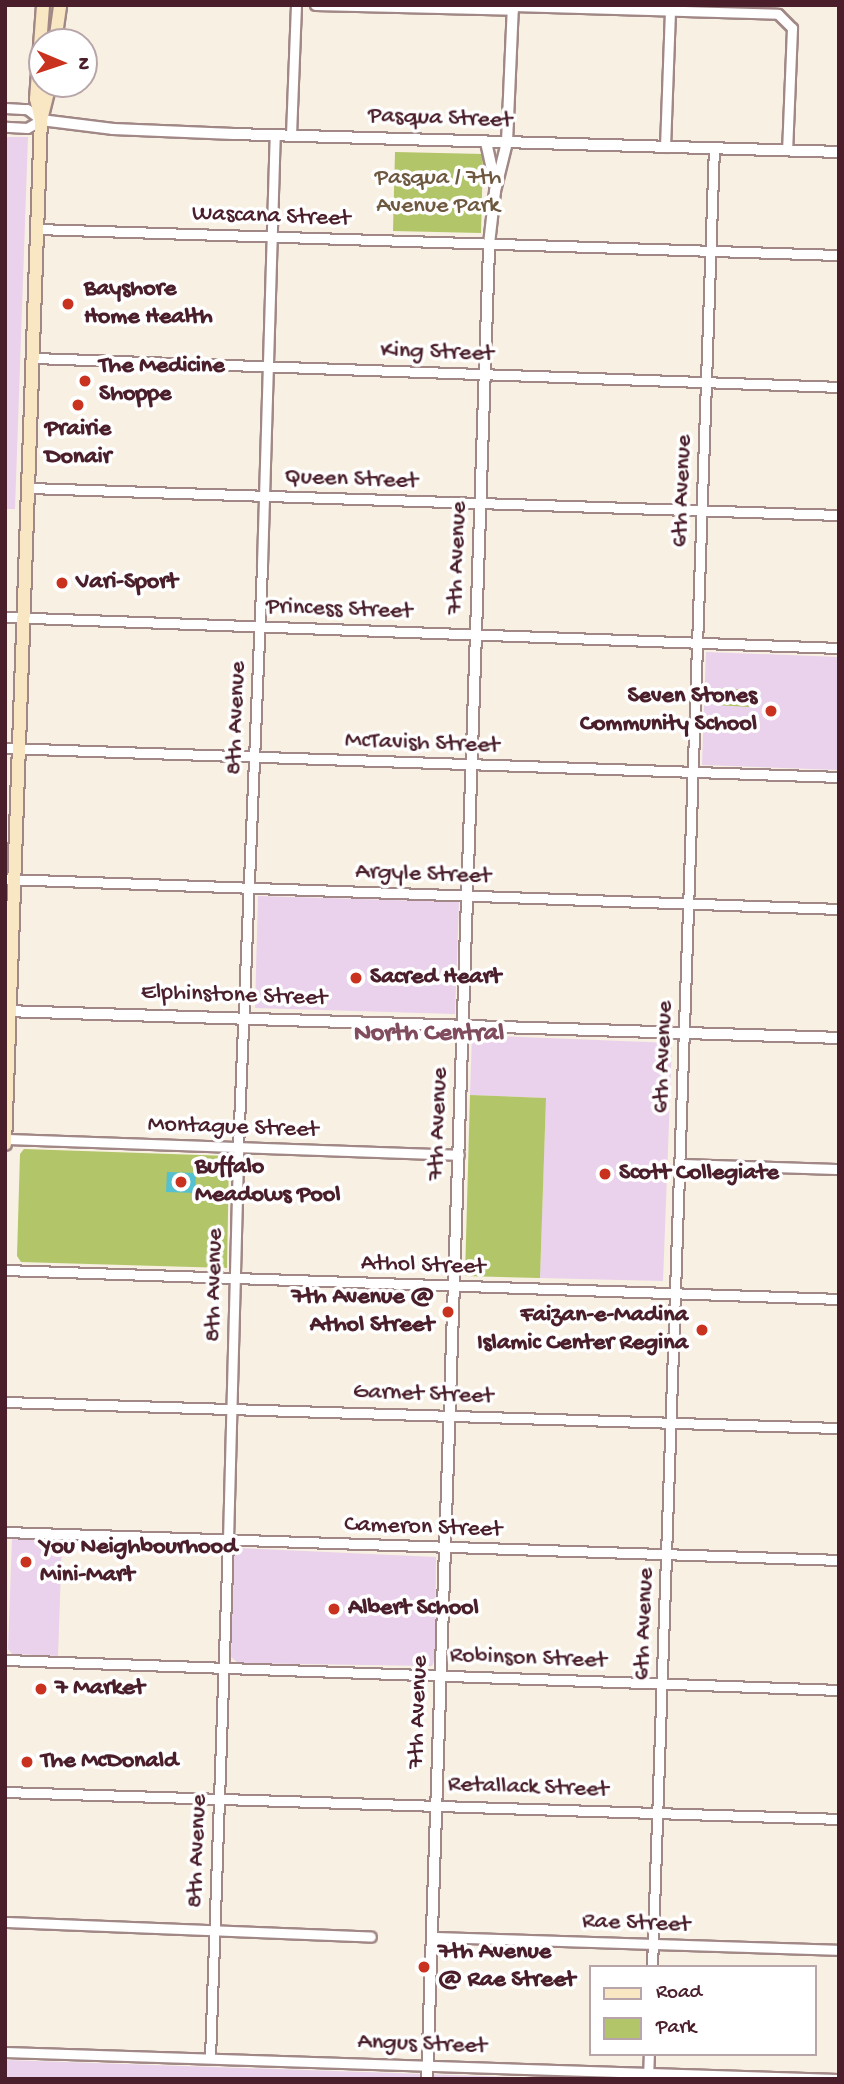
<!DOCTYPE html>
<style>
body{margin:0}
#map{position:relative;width:844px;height:2084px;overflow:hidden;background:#f8f0e2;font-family:"Gochi Hand",sans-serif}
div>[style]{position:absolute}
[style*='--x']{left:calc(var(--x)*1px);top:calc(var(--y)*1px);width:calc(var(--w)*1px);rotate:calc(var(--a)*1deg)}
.built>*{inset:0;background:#ead1ec}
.green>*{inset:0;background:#b2c568}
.water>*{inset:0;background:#55c0cf}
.roads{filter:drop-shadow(2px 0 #a18886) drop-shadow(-2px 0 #a18886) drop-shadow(0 2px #a18886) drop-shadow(0 -2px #a18886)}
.minor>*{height:9px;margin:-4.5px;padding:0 4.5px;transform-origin:4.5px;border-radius:4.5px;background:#fff}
.tertiary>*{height:10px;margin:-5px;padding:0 5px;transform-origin:5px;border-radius:5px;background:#fff}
.secondary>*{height:12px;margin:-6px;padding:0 6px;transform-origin:6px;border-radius:6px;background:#f9e7c3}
.dots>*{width:19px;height:19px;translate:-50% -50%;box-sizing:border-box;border:4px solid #fff;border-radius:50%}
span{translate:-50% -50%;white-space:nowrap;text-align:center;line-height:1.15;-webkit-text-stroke:7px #fff;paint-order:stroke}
.street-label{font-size:24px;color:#4a1f2b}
.park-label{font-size:24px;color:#6e5940}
.poi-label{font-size:24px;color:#4a1f2b;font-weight:700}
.left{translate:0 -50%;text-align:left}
.right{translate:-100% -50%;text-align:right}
.neighbourhood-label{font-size:26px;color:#814c5d;font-weight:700}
.frame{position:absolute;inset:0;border:7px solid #4a1f2b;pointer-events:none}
.legend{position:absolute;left:589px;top:1965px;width:228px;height:91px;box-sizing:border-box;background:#fff;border:2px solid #b7a5aa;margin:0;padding:9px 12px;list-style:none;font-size:21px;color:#4a1f2b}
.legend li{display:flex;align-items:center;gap:14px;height:35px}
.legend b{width:35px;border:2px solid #b7a5aa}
.north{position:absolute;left:28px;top:28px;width:70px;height:70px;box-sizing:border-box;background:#fff;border:2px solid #b7a5aa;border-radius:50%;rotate:92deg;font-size:19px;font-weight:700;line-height:28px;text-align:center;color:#4a1f2b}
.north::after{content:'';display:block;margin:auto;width:24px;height:32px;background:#c8321e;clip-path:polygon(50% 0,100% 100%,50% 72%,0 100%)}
</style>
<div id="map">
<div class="built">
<div style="clip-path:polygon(5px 137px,28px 137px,15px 509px,5px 509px)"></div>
<div style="clip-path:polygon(706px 652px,839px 657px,839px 770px,702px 765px)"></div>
<div style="clip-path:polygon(258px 896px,459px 902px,455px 1014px,255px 1008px)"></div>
<div style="clip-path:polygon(472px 1035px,672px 1043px,663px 1281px,540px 1278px,546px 1098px,470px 1095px)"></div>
<div style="clip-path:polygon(12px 1539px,62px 1541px,58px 1656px,12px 1654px,8px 1649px)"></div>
<div style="clip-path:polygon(240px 1548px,436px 1557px,435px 1659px,432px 1666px,238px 1663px,231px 1657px,234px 1553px)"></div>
<div style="clip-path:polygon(5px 2060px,571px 2079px,5px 2079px)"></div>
</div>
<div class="green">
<div style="clip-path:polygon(395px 152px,483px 154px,481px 233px,393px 231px)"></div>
<div style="clip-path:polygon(716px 688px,750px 690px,749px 707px,716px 705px)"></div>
<div style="clip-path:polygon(470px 1095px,546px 1098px,540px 1278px,465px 1276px)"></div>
<div style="clip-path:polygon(24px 1149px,229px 1156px,227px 1268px,21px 1262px,17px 1256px,20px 1154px)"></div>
</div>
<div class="water">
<div style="clip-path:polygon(167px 1172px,196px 1173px,195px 1193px,166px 1192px)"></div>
</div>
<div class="roads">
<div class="minor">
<div style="--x:315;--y:5;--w:198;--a:1.4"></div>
<div style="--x:513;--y:6;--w:265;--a:1.7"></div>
<div style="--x:778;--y:14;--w:20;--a:45"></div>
<div style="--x:792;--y:28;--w:122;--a:92.3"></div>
<div style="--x:5;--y:108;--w:22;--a:3"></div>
<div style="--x:27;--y:109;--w:18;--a:38"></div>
<div style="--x:41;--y:120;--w:16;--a:150"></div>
<div style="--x:27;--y:128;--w:22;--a:-177"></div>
<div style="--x:291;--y:135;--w:130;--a:-87.8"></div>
<div style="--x:665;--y:147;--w:136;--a:-87.9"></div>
<div style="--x:37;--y:229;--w:802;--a:1.86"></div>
<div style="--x:34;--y:358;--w:806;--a:2.06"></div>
<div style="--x:29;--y:488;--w:810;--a:1.91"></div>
<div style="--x:5;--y:617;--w:835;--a:2.13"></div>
<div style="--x:5;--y:748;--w:835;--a:1.99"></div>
<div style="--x:5;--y:879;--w:835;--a:2.06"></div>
<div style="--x:5;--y:1139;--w:454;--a:2"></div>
<div style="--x:679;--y:1164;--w:160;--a:1.8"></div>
<div style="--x:5;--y:1270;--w:835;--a:1.99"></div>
<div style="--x:5;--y:1402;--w:834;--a:1.79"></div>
<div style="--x:5;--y:1532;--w:834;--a:1.92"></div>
<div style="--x:5;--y:1660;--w:835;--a:2.06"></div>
<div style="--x:5;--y:1792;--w:834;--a:1.85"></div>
<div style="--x:5;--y:1922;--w:366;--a:2.3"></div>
<div style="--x:432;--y:1937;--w:407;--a:1.8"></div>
<div style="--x:652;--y:1967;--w:1819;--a:-88.05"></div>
<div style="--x:5;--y:2052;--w:833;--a:1.86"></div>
<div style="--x:210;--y:2058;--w:518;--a:-88.01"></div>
<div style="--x:228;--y:1540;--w:392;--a:-88.5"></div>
<div style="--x:238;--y:1148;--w:583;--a:-87.64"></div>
<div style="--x:262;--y:565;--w:430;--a:-88.3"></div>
<div style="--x:648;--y:2079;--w:25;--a:-88"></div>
</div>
<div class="tertiary">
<div style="--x:41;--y:120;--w:73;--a:7.1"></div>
<div style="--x:113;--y:129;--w:121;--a:2.4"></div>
<div style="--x:234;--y:134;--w:605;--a:1.7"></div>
<div style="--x:486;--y:142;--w:42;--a:77.6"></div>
<div style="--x:5;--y:1011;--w:834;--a:1.85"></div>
<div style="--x:427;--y:2079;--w:1836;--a:-88.06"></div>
<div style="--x:489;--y:244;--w:53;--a:-83.5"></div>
<div style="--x:495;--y:191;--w:50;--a:-76.2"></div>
<div style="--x:507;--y:142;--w:137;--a:-87.5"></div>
</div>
<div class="secondary">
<div style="--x:55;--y:42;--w:37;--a:-82"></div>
<div style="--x:41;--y:120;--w:22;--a:-103"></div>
<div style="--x:36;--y:99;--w:94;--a:-85.7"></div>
<div style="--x:5;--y:1144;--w:1025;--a:-87.99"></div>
<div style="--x:41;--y:120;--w:37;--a:-76"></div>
</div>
</div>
<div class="dots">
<div style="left:68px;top:304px;background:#c8321e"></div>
<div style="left:85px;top:381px;background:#c8321e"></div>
<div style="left:78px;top:405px;background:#c8321e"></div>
<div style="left:62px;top:583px;background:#c8321e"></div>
<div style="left:771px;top:711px;background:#c8321e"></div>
<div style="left:356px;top:978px;background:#c8321e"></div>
<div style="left:605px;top:1174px;background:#c8321e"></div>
<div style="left:181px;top:1182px;background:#c8321e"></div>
<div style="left:448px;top:1312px;background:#c8321e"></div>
<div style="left:702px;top:1330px;background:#c8321e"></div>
<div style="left:26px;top:1562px;background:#c8321e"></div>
<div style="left:334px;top:1609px;background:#c8321e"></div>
<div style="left:41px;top:1689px;background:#c8321e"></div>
<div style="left:27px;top:1762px;background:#c8321e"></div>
<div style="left:424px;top:1967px;background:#c8321e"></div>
</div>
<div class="street-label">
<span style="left:440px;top:119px;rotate:2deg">Pasqua Street</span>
<span style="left:271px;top:217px;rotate:2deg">Wascana Street</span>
<span style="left:437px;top:353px;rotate:2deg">King Street</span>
<span style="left:351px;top:480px;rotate:2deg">Queen Street</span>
<span style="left:683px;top:491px;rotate:-88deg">6th Avenue</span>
<span style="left:458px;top:558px;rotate:-88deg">7th Avenue</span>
<span style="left:339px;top:610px;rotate:2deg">Princess Street</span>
<span style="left:237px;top:718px;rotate:-88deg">8th Avenue</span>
<span style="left:422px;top:744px;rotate:2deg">McTavish Street</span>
<span style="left:423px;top:875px;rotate:2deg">Argyle Street</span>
<span style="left:234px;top:996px;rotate:2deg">Elphinstone Street</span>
<span style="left:664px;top:1057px;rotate:-88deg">6th Avenue</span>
<span style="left:439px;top:1124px;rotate:-88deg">7th Avenue</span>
<span style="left:233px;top:1128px;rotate:2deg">Montague Street</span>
<span style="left:423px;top:1266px;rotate:2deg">Athol Street</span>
<span style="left:215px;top:1285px;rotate:-89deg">8th Avenue</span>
<span style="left:423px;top:1395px;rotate:2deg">Garnet Street</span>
<span style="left:423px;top:1528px;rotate:2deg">Cameron Street</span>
<span style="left:645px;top:1624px;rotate:-88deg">6th Avenue</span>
<span style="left:528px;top:1659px;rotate:2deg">Robinson Street</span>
<span style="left:419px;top:1712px;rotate:-88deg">7th Avenue</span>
<span style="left:528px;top:1788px;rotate:2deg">Retallack Street</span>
<span style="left:198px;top:1851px;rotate:-88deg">8th Avenue</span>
<span style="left:636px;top:1924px;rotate:2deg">Rae Street</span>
<span style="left:422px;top:2045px;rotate:2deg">Angus Street</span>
</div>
<div class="park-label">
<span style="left:438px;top:193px">Pasqua / 7th<br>Avenue Park</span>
</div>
<div class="poi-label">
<span class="left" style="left:84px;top:304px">Bayshore<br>Home Health</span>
<span class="left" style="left:99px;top:381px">The Medicine<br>Shoppe</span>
<span style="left:78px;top:444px">Prairie<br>Donair</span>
<span class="left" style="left:76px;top:583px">Vari-Sport</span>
<span class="right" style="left:757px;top:711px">Seven Stones<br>Community School</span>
<span class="left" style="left:370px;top:978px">Sacred Heart</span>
<span class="left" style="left:195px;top:1182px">Buffalo<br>Meadows Pool</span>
<span class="left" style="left:619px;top:1174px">Scott Collegiate</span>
<span class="right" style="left:434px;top:1312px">7th Avenue @<br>Athol Street</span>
<span class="right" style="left:688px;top:1330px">Faizan-e-Madina<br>Islamic Center Regina</span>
<span class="left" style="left:40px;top:1562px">You Neighbourhood<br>Mini-Mart</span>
<span class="left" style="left:348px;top:1609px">Albert School</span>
<span class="left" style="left:55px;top:1689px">7 Market</span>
<span class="left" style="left:41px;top:1762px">The McDonald</span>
<span class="left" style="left:438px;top:1967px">7th Avenue<br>@ Rae Street</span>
</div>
<div class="neighbourhood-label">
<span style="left:429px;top:1035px">North Central</span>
</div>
<div class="frame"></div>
<ul class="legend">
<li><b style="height:9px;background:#f9e7c3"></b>Road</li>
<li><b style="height:19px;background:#b2c568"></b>Park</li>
</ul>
<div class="north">N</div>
</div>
